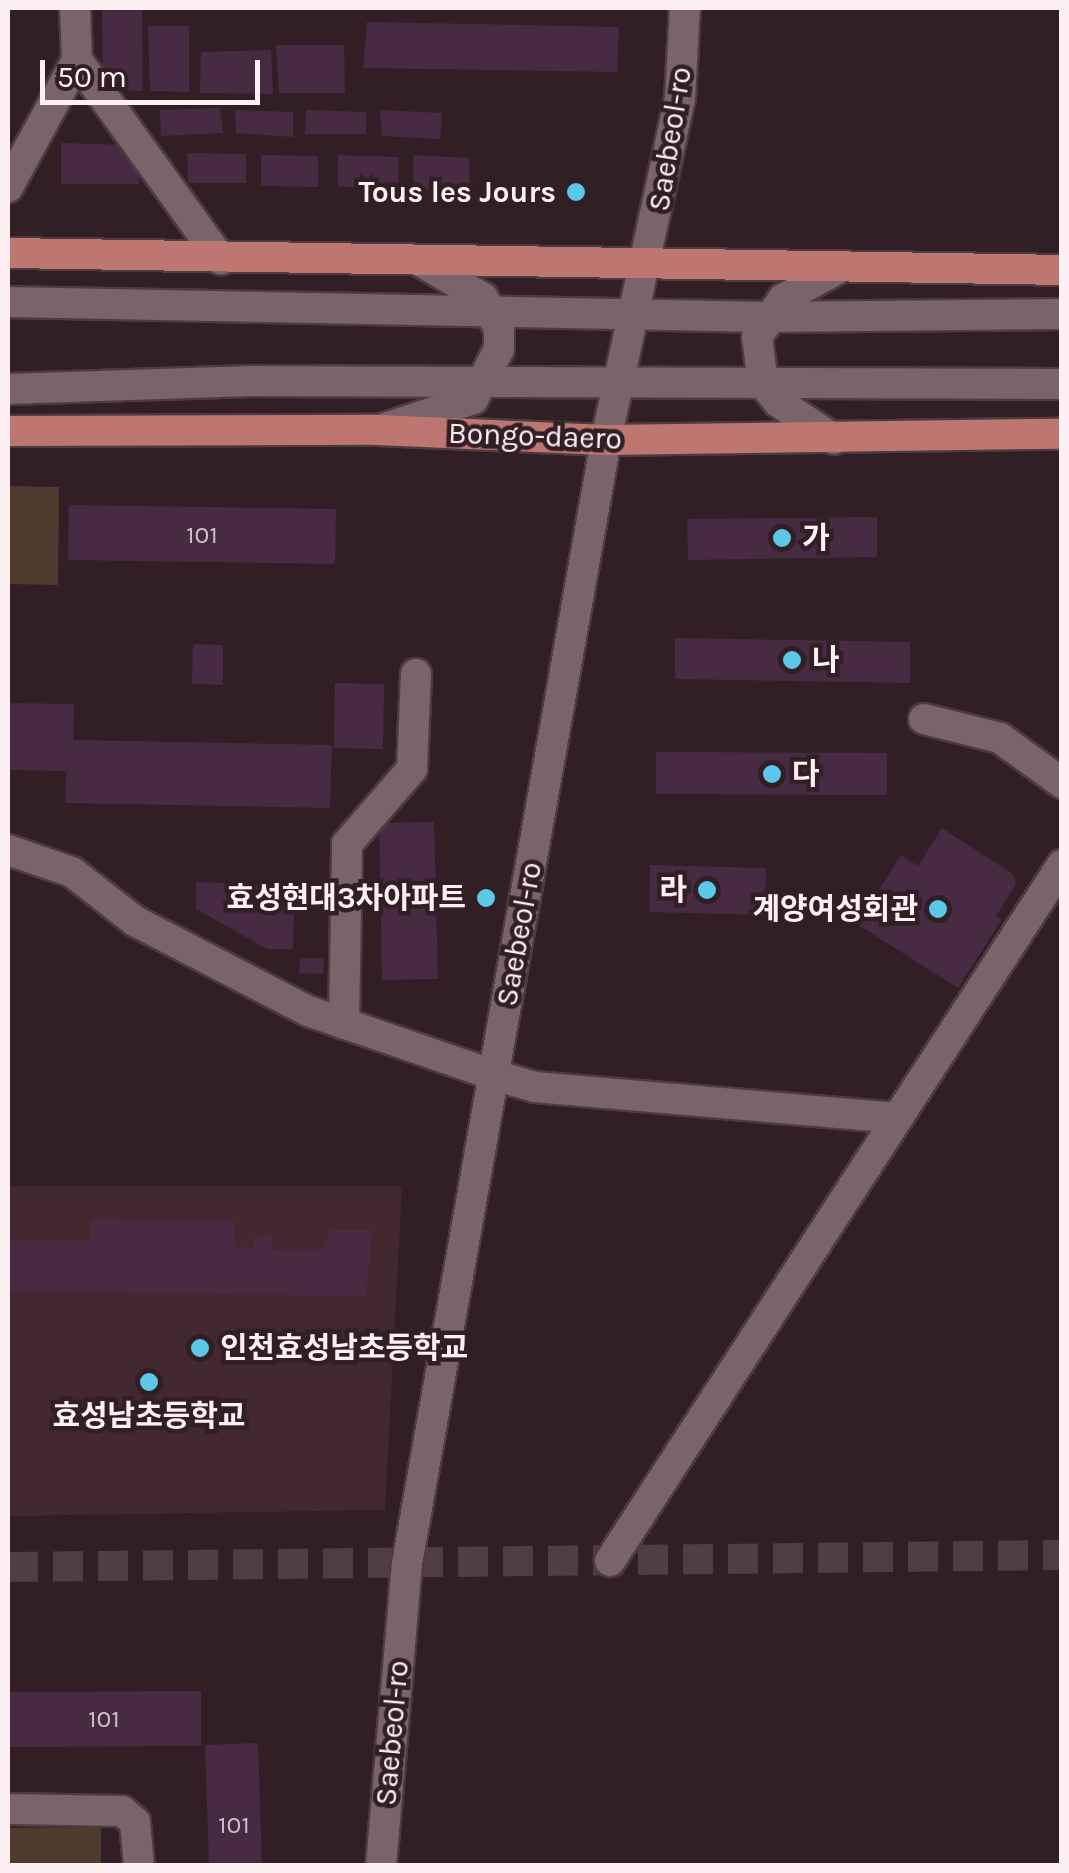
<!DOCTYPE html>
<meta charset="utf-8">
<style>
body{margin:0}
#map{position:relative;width:1069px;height:1873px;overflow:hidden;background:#321f25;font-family:Karla,"Noto Sans KR",sans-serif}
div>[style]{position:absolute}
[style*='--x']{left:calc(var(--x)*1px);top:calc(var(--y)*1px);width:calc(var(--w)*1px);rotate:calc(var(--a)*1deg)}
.built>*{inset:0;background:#422930}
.green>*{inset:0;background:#4e3c2e}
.building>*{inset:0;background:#472b43}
.minor-tunnel>*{height:30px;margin-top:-15px;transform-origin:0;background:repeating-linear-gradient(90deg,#503e44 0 30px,transparent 0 45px)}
.roads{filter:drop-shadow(2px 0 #4b3c40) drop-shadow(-2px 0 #4b3c40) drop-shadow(0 2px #4b3c40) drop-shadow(0 -2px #4b3c40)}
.minor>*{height:30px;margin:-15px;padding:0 15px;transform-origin:15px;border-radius:15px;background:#7a646a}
.major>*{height:30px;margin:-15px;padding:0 15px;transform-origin:15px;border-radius:15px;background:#be7670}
.dots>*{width:28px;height:28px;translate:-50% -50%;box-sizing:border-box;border:5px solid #321f25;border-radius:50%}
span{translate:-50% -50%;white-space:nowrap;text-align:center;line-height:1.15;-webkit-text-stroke:9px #321f25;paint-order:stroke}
.number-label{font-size:25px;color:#d0bfc7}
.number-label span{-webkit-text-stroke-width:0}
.street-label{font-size:30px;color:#fdf0f3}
.poi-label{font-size:30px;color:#fdf0f3;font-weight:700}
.right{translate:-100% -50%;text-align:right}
.left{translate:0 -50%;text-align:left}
.frame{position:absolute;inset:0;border:10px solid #fdf0f3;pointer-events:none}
.scale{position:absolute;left:40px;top:60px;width:220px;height:45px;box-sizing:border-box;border:5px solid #fdf0f3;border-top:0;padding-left:12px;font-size:30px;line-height:35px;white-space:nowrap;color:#fdf0f3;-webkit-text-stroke:8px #321f25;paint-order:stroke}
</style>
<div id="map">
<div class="built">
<div style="clip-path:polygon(8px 1186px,402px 1186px,385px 1510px,8px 1516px)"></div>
</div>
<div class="green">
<div style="clip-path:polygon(8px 486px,59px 487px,58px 585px,8px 584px)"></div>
<div style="clip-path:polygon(101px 1827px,101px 1865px,8px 1865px,8px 1828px)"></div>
</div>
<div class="building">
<div style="clip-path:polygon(102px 8px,142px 8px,143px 91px,116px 90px,103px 74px)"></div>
<div style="clip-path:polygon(367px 22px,619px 27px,617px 72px,363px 68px)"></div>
<div style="clip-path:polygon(148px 26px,189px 26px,189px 92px,150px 91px)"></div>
<div style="clip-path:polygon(276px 45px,344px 45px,345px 93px,279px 93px)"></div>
<div style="clip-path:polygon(271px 50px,273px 94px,200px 93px,201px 52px)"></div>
<div style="clip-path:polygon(220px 108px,223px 133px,161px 136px,160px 110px)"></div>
<div style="clip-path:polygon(235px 110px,293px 112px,293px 137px,236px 133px)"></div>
<div style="clip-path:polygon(306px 110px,366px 112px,366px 134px,305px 134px)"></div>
<div style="clip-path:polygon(380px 110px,442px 113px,440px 139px,382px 136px)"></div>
<div style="clip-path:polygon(61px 143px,123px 145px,123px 157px,137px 157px,139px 184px,61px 184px)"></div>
<div style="clip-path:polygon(187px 153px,246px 154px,246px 183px,188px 183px)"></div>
<div style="clip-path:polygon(261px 155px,318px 156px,318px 187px,261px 186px)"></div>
<div style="clip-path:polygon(338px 155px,399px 157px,398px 191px,338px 186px)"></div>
<div style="clip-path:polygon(413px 155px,469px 158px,470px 190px,414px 189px)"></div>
<div style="clip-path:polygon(69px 505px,336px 509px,335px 564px,68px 560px)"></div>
<div style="clip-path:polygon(877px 517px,877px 557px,688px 560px,687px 519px)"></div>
<div style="clip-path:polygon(675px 638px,910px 642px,910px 683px,675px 679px)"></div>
<div style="clip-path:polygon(193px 644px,223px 645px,223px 685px,192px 684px)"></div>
<div style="clip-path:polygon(335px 683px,384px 684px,383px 749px,334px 748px)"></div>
<div style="clip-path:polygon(8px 703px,74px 704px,73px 740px,332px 745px,330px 808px,65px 803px,66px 771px,8px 770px)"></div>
<div style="clip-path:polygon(656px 752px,887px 753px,887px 795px,656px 794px)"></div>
<div style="clip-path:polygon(434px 822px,438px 979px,382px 980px,379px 823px)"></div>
<div style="clip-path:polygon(942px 828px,1013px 874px,1016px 884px,996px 916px,1002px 919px,958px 988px,857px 924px,901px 855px,918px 866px)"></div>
<div style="clip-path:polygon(650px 865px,766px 868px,765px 915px,649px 912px)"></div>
<div style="clip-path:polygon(196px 882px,295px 885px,293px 949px,267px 949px,196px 909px)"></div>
<div style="clip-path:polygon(300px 958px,324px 958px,323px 974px,299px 973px)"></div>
<div style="clip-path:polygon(91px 1219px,235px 1221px,235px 1247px,254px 1247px,255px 1236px,272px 1234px,271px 1250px,326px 1249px,329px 1230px,372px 1230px,366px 1296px,8px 1291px,8px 1241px,91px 1241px)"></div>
<div style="clip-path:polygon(201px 1691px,201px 1746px,8px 1747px,8px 1692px)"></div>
<div style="clip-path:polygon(258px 1743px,262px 1866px,209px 1866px,205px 1745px)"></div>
</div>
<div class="minor-tunnel">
<div style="--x:8;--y:1567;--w:1054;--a:-0.65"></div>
</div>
<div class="roads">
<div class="minor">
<div style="--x:77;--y:60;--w:246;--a:54.2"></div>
<div style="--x:8;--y:187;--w:145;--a:-61.5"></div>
<div style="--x:77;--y:60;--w:52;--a:-92.2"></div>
<div style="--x:8;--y:302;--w:759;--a:1.13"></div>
<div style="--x:767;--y:317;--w:295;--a:-0.6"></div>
<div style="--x:8;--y:389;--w:243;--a:-1.9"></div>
<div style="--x:251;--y:381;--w:811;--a:0.21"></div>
<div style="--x:385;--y:428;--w:93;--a:-18.2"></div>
<div style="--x:473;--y:399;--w:56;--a:-62.5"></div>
<div style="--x:499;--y:349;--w:20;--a:-90"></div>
<div style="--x:499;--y:329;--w:35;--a:-117"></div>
<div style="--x:483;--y:298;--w:75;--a:-149.7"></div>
<div style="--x:834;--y:439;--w:67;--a:-146.5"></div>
<div style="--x:778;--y:402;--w:24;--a:-128"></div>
<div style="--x:763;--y:383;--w:46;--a:-97.4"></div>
<div style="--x:757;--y:337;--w:46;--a:-55.6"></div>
<div style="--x:783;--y:299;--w:66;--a:-28.9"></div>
<div style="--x:924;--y:719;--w:78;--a:14"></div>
<div style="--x:1000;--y:738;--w:77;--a:36"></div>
<div style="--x:8;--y:850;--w:68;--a:19"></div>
<div style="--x:72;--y:872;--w:80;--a:37.9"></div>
<div style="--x:135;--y:921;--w:195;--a:27.5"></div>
<div style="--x:308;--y:1011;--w:197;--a:19"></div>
<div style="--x:494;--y:1075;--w:43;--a:16.3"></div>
<div style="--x:535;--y:1087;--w:363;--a:4.9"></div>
<div style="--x:344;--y:1024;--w:180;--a:-89"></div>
<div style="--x:347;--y:844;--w:99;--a:-49.1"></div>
<div style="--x:412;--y:769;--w:95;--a:-87.6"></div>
<div style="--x:610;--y:1561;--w:830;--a:-57"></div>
<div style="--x:8;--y:1809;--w:114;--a:1"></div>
<div style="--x:122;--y:1811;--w:17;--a:40"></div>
<div style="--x:135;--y:1822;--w:44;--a:84.8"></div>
<div style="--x:381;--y:1866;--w:303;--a:-85.1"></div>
<div style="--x:407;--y:1564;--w:1141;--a:-79.96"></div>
<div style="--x:606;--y:440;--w:349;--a:-77.8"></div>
<div style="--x:680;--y:99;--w:91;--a:-86.9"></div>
</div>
<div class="major">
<div style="--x:8;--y:253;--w:1054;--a:0.92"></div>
<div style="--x:8;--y:431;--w:369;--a:-0.2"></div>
<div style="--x:377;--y:430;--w:229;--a:2.5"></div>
<div style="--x:606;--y:440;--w:456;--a:-0.8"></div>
</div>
</div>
<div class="dots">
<div style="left:576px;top:192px;background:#5ac8e6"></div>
<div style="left:782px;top:538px;background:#5ac8e6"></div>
<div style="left:792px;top:660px;background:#5ac8e6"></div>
<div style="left:772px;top:774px;background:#5ac8e6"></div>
<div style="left:707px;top:890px;background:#5ac8e6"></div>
<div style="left:486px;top:898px;background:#5ac8e6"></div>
<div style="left:938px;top:909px;background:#5ac8e6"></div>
<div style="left:200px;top:1348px;background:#5ac8e6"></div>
<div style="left:149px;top:1382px;background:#5ac8e6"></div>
</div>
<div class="number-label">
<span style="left:202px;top:535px">101</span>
<span style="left:104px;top:1719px">101</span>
<span style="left:234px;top:1825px">101</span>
</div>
<div class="street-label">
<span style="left:670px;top:139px;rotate:-81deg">Saebeol-ro</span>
<span style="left:535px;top:436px;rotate:2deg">Bongo-daero</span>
<span style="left:519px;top:934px;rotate:-80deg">Saebeol-ro</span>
<span style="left:392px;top:1733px;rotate:-85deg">Saebeol-ro</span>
</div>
<div class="poi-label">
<span class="right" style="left:556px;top:192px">Tous les Jours</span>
<span class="left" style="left:802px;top:538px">가</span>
<span class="left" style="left:812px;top:660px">나</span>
<span class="left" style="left:792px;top:774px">다</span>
<span class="right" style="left:687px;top:890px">라</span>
<span class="right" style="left:466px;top:898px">효성현대3차아파트</span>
<span class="right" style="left:918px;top:909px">계양여성회관</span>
<span class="left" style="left:220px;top:1348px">인천효성남초등학교</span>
<span style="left:149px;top:1416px">효성남초등학교</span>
</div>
<div class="frame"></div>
<div class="scale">50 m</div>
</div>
